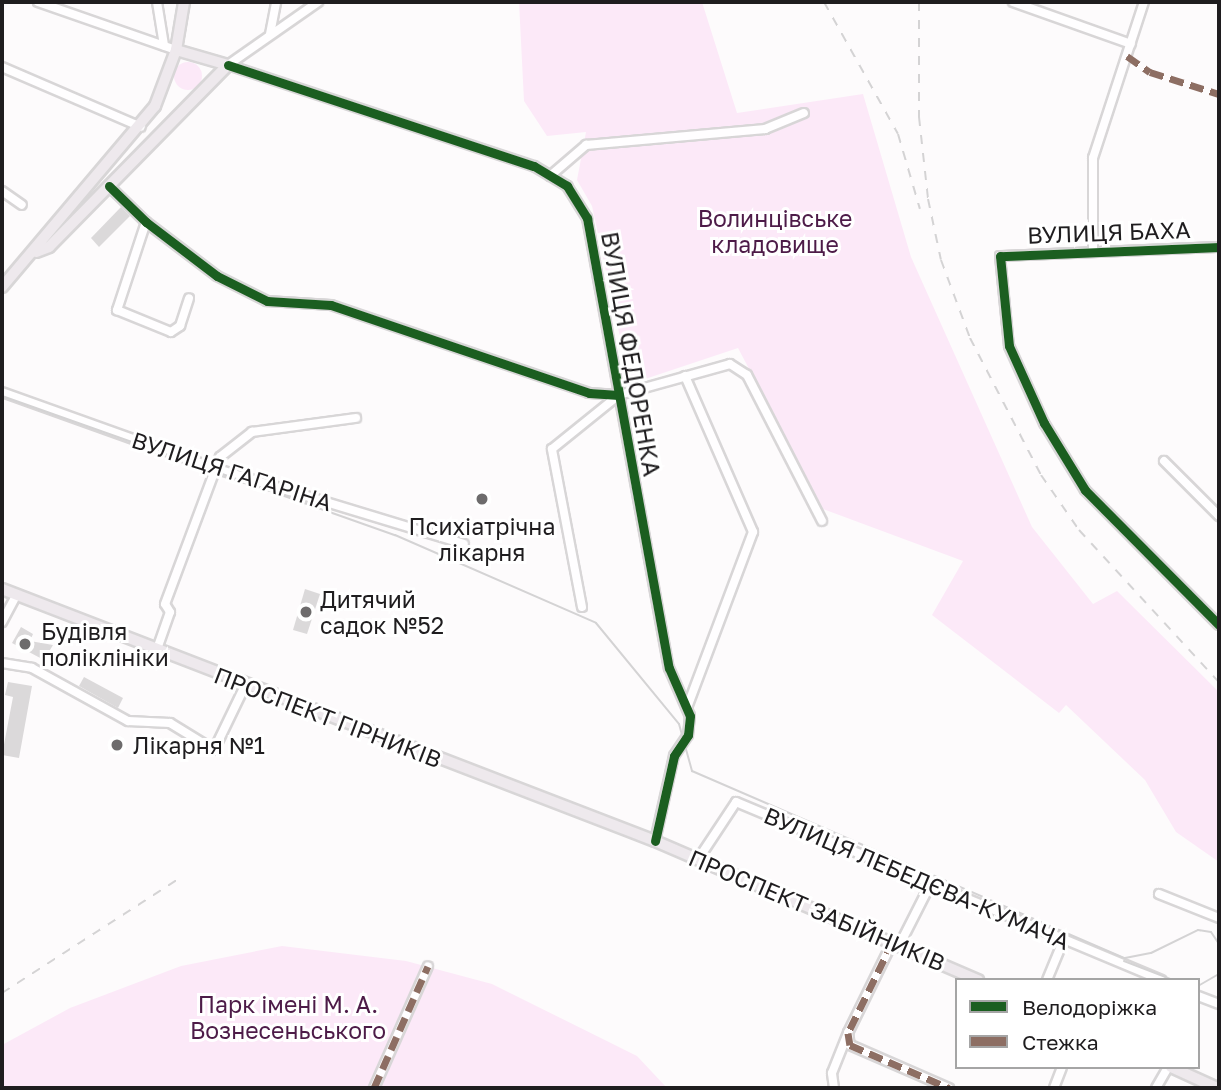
<!DOCTYPE html>
<meta charset="utf-8">
<style>
body{margin:0}
#map{position:relative;width:1221px;height:1090px;overflow:hidden;background:#fdfbfc;font-family:"Golos Text",sans-serif}
div>[style]{position:absolute}
[style*='--x']{left:calc(var(--x)*1px);top:calc(var(--y)*1px);width:calc(var(--w)*1px);rotate:calc(var(--a)*1deg)}
.green>*{inset:0;background:#fce9f8}
.round{border-radius:50%}
.building>*{inset:0;background:#dbd9da}
.roads{filter:drop-shadow(2px 0 #d8d6d7) drop-shadow(-2px 0 #d8d6d7) drop-shadow(0 2px #d8d6d7) drop-shadow(0 -2px #d8d6d7)}
.minor>*{height:8px;margin:-4px;padding:0 4px;transform-origin:4px;border-radius:4px;background:#fffeff}
.major>*{height:10px;margin:-5px;padding:0 5px;transform-origin:5px;border-radius:5px;background:#eee9ed}
.tram>*{height:2px;margin:-1px;padding:0 1px;transform-origin:1px;border-radius:1px;background:#d4d3d4}
.rail>*{height:2px;margin-top:-1px;transform-origin:0;background:repeating-linear-gradient(90deg,#d4d3d4 0 9px,transparent 0 18px)}
.quiet>*{height:7px;margin-top:-3.5px;transform-origin:0;background:repeating-linear-gradient(90deg,#8d6e63 0 14px,transparent 0 21px)}
.cycleway>*{height:9px;margin:-4.5px;padding:0 4.5px;transform-origin:4.5px;border-radius:4.5px;background:#1b5e20}
.dots>*{width:19px;height:19px;translate:-50% -50%;box-sizing:border-box;border:4px solid #fff;border-radius:50%}
span{translate:-50% -50%;white-space:nowrap;text-align:center;line-height:1.15;-webkit-text-stroke:6px #fff;paint-order:stroke}
.park-label{font-size:23px;color:#4d1b48}
.street-label{font-size:23px;color:#1f1d1f}
.poi-label{font-size:23px;color:#1f1d1f}
.left{translate:0 -50%;text-align:left}
.frame{position:absolute;inset:0;border:4px solid #1f1d1f;pointer-events:none}
.legend{position:absolute;left:955px;top:978px;width:245px;height:91px;box-sizing:border-box;background:#fff;border:2px solid #a5a5a5;margin:0;padding:9px 12px;list-style:none;font-size:21px;color:#1f1d1f}
.legend li{display:flex;align-items:center;gap:14px;height:35px}
.legend b{width:35px;border:2px solid #a5a5a5}
</style>
<div id="map">
<div class="green">
<div style="clip-path:polygon(519px 2px,702px 2px,737px 113px,863px 94px,911px 257px,1032px 527px,1093px 604px,1117px 591px,1219px 692px,1219px 862px,1176px 832px,1145px 780px,1066px 705px,1059px 713px,932px 615px,963px 561px,823px 509px,738px 348px,630px 384px,592px 206px,577px 180px,586px 132px,547px 136px,524px 101px)"></div>
<div class="round" style="left:174px;top:62px;width:28px;height:28px"></div>
<div style="clip-path:polygon(282px 946px,406px 961px,492px 984px,637px 1056px,667px 1088px,2px 1088px,2px 1045px,70px 1008px,181px 966px)"></div>
</div>
<div class="building">
<div style="clip-path:polygon(121px 207px,130px 216px,99px 247px,91px 238px)"></div>
<div style="clip-path:polygon(305px 589px,320px 594px,307px 634px,293px 630px)"></div>
<div style="clip-path:polygon(21px 627px,33px 634px,30px 641px,53px 645px,44px 660px,12px 643px)"></div>
<div style="clip-path:polygon(84px 677px,123px 698px,118px 708px,79px 686px)"></div>
<div style="clip-path:polygon(8px 682px,32px 686px,19px 758px,2px 755px,13px 697px,5px 695px)"></div>
</div>
<div class="roads">
<div class="minor">
<div style="--x:38;--y:2;--w:146;--a:19.2"></div>
<div style="--x:157;--y:2;--w:44;--a:80.8"></div>
<div style="--x:1013;--y:2;--w:125;--a:19.6"></div>
<div style="--x:270;--y:34;--w:33;--a:-79"></div>
<div style="--x:228;--y:65;--w:322;--a:18.3"></div>
<div style="--x:534;--y:166;--w:39;--a:31"></div>
<div style="--x:567;--y:186;--w:38;--a:58"></div>
<div style="--x:587;--y:218;--w:457;--a:79.7"></div>
<div style="--x:669;--y:668;--w:52;--a:66.4"></div>
<div style="--x:690;--y:716;--w:19;--a:96"></div>
<div style="--x:688;--y:735;--w:25;--a:124"></div>
<div style="--x:674;--y:756;--w:87;--a:102.6"></div>
<div style="--x:228;--y:65;--w:110;--a:-35"></div>
<div style="--x:2;--y:67;--w:151;--a:23.3"></div>
<div style="--x:550;--y:176;--w:48;--a:-40.7"></div>
<div style="--x:586;--y:145;--w:180;--a:-5.1"></div>
<div style="--x:765;--y:129;--w:42;--a:-22.3"></div>
<div style="--x:109;--y:186;--w:52;--a:44.2"></div>
<div style="--x:146;--y:222;--w:89;--a:37.3"></div>
<div style="--x:217;--y:276;--w:56;--a:26.6"></div>
<div style="--x:267;--y:301;--w:64;--a:3.6"></div>
<div style="--x:331;--y:305;--w:273;--a:18.8"></div>
<div style="--x:589;--y:393;--w:30;--a:4"></div>
<div style="--x:2;--y:191;--w:24;--a:35"></div>
<div style="--x:146;--y:222;--w:93;--a:108.2"></div>
<div style="--x:117;--y:310;--w:58;--a:22.2"></div>
<div style="--x:171;--y:332;--w:11;--a:-34"></div>
<div style="--x:180;--y:326;--w:29;--a:-72"></div>
<div style="--x:1219;--y:247;--w:219;--a:177.6"></div>
<div style="--x:1000;--y:256;--w:90;--a:84.3"></div>
<div style="--x:1009;--y:346;--w:85;--a:65.6"></div>
<div style="--x:1044;--y:423;--w:79;--a:58.5"></div>
<div style="--x:1085;--y:490;--w:190;--a:45.2"></div>
<div style="--x:1093;--y:252;--w:94;--a:-90"></div>
<div style="--x:1093;--y:158;--w:164;--a:-71.9"></div>
<div style="--x:685;--y:376;--w:170;--a:66.4"></div>
<div style="--x:753;--y:532;--w:188;--a:110.6"></div>
<div style="--x:2;--y:392;--w:225;--a:19.7"></div>
<div style="--x:214;--y:468;--w:261;--a:16.9"></div>
<div style="--x:1164;--y:461;--w:78;--a:45"></div>
<div style="--x:582;--y:607;--w:161;--a:-100.8"></div>
<div style="--x:552;--y:449;--w:86;--a:-38.9"></div>
<div style="--x:619;--y:395;--w:115;--a:-15.6"></div>
<div style="--x:730;--y:364;--w:20;--a:33"></div>
<div style="--x:747;--y:375;--w:164;--a:62.8"></div>
<div style="--x:2;--y:622;--w:30;--a:-62"></div>
<div style="--x:156;--y:652;--w:42;--a:-70.7"></div>
<div style="--x:170;--y:612;--w:9;--a:-122"></div>
<div style="--x:165;--y:604;--w:157;--a:-69.5"></div>
<div style="--x:220;--y:457;--w:41;--a:-38"></div>
<div style="--x:252;--y:432;--w:105;--a:-7.7"></div>
<div style="--x:2;--y:663;--w:30;--a:9"></div>
<div style="--x:32;--y:668;--w:110;--a:28.9"></div>
<div style="--x:128;--y:721;--w:42;--a:2.7"></div>
<div style="--x:170;--y:723;--w:52;--a:31.5"></div>
<div style="--x:214;--y:750;--w:71;--a:-64.2"></div>
<div style="--x:699;--y:858;--w:67;--a:-56.5"></div>
<div style="--x:736;--y:802;--w:461;--a:22.7"></div>
<div style="--x:1159;--y:894;--w:65;--a:21.8"></div>
<div style="--x:893;--y:941;--w:102;--a:116.1"></div>
<div style="--x:848;--y:1033;--w:12;--a:81"></div>
<div style="--x:850;--y:1045;--w:108;--a:23.5"></div>
<div style="--x:900;--y:944;--w:68;--a:-63.1"></div>
<div style="--x:1047;--y:980;--w:44;--a:-67.5"></div>
<div style="--x:1198;--y:996;--w:22;--a:21"></div>
<div style="--x:374;--y:1088;--w:133;--a:-66.1"></div>
<div style="--x:834;--y:1088;--w:15;--a:-98"></div>
<div style="--x:832;--y:1073;--w:43;--a:-68.2"></div>
<div style="--x:1054;--y:1088;--w:22;--a:-69"></div>
<div style="--x:1156;--y:1088;--w:24;--a:-60"></div>
</div>
<div class="major">
<div style="--x:36;--y:252;--w:14;--a:-21"></div>
<div style="--x:49;--y:247;--w:255;--a:-45.5"></div>
<div style="--x:228;--y:65;--w:54;--a:-163.9"></div>
<div style="--x:2;--y:287;--w:237;--a:-49.8"></div>
<div style="--x:155;--y:106;--w:60;--a:-69.4"></div>
<div style="--x:176;--y:50;--w:49;--a:-80.5"></div>
<div style="--x:2;--y:589;--w:700;--a:21.1"></div>
<div style="--x:655;--y:841;--w:352;--a:23.3"></div>
<div style="--x:1171;--y:1067;--w:51;--a:24.5"></div>
</div>
</div>
<div class="tram">
<div style="--x:2;--y:396;--w:417;--a:19.5"></div>
<div style="--x:395;--y:535;--w:219;--a:23.6"></div>
<div style="--x:596;--y:623;--w:131;--a:50.6"></div>
<div style="--x:679;--y:724;--w:49;--a:74.5"></div>
<div style="--x:692;--y:771;--w:472;--a:23.4"></div>
<div style="--x:1125;--y:958;--w:26;--a:-11"></div>
<div style="--x:1151;--y:953;--w:52;--a:-26.1"></div>
<div style="--x:1198;--y:930;--w:13;--a:9"></div>
<div style="--x:1211;--y:932;--w:14;--a:56"></div>
<div style="--x:1124;--y:961;--w:53;--a:21.2"></div>
<div style="--x:1198;--y:986;--w:24;--a:-30"></div>
</div>
<div class="rail">
<div style="--x:824;--y:2;--w:151;--a:60.7"></div>
<div style="--x:898;--y:134;--w:78;--a:73.7"></div>
<div style="--x:919;--y:2;--w:115;--a:90"></div>
<div style="--x:919;--y:117;--w:82;--a:83.7"></div>
<div style="--x:928;--y:199;--w:62;--a:78"></div>
<div style="--x:941;--y:260;--w:83;--a:69.6"></div>
<div style="--x:970;--y:338;--w:154;--a:62.6"></div>
<div style="--x:1041;--y:475;--w:67;--a:55.4"></div>
<div style="--x:1079;--y:530;--w:207;--a:47.4"></div>
<div style="--x:2;--y:993;--w:212;--a:-32.9"></div>
</div>
<div class="quiet">
<div style="--x:1127;--y:56;--w:28;--a:35"></div>
<div style="--x:1150;--y:72;--w:72;--a:17.7"></div>
<div style="--x:893;--y:941;--w:102;--a:116.1"></div>
<div style="--x:848;--y:1033;--w:12;--a:81"></div>
<div style="--x:850;--y:1045;--w:108;--a:23.5"></div>
<div style="--x:374;--y:1088;--w:133;--a:-66.1"></div>
</div>
<div class="cycleway">
<div style="--x:228;--y:65;--w:322;--a:18.3"></div>
<div style="--x:534;--y:166;--w:39;--a:31"></div>
<div style="--x:567;--y:186;--w:38;--a:58"></div>
<div style="--x:587;--y:218;--w:457;--a:79.7"></div>
<div style="--x:669;--y:668;--w:52;--a:66.4"></div>
<div style="--x:690;--y:716;--w:19;--a:96"></div>
<div style="--x:688;--y:735;--w:25;--a:124"></div>
<div style="--x:674;--y:756;--w:87;--a:102.6"></div>
<div style="--x:109;--y:186;--w:52;--a:44.2"></div>
<div style="--x:146;--y:222;--w:89;--a:37.3"></div>
<div style="--x:217;--y:276;--w:56;--a:26.6"></div>
<div style="--x:267;--y:301;--w:64;--a:3.6"></div>
<div style="--x:331;--y:305;--w:273;--a:18.8"></div>
<div style="--x:589;--y:393;--w:30;--a:4"></div>
<div style="--x:1219;--y:247;--w:219;--a:177.6"></div>
<div style="--x:1000;--y:256;--w:90;--a:84.3"></div>
<div style="--x:1009;--y:346;--w:85;--a:65.6"></div>
<div style="--x:1044;--y:423;--w:79;--a:58.5"></div>
<div style="--x:1085;--y:490;--w:190;--a:45.2"></div>
</div>
<div class="dots">
<div style="left:482px;top:499px;background:#6d6b6c"></div>
<div style="left:306px;top:612px;background:#6d6b6c"></div>
<div style="left:25px;top:644px;background:#6d6b6c"></div>
<div style="left:117px;top:745px;background:#6d6b6c"></div>
</div>
<div class="park-label">
<span style="left:775px;top:231px">Волинцівське<br>кладовище</span>
<span style="left:288px;top:1017px">Парк імені М. А.<br>Вознесеньського</span>
</div>
<div class="street-label">
<span style="left:1109px;top:232px;rotate:-2deg">ВУЛИЦЯ БАХА</span>
<span style="left:631px;top:354px;rotate:80deg">ВУЛИЦЯ ФЕДОРЕНКА</span>
<span style="left:232px;top:471px;rotate:18deg">ВУЛИЦЯ ГАГАРІНА</span>
<span style="left:328px;top:717px;rotate:21deg">ПРОСПЕКТ ГІРНИКІВ</span>
<span style="left:917px;top:878px;rotate:23deg">ВУЛИЦЯ ЛЕБЕДЄВА-КУМАЧА</span>
<span style="left:817px;top:910px;rotate:23deg">ПРОСПЕКТ ЗАБІЙНИКІВ</span>
</div>
<div class="poi-label">
<span style="left:482px;top:539px">Психіатрічна<br>лікарня</span>
<span class="left" style="left:320px;top:612px">Дитячий<br>садок №52</span>
<span class="left" style="left:41px;top:644px">Будівля<br>поліклініки</span>
<span class="left" style="left:133px;top:745px">Лікарня №1</span>
</div>
<div class="frame"></div>
<ul class="legend">
<li><b style="height:9px;background:#1b5e20"></b>Велодоріжка</li>
<li><b style="height:9px;background:#8d6e63"></b>Стежка</li>
</ul>
</div>
